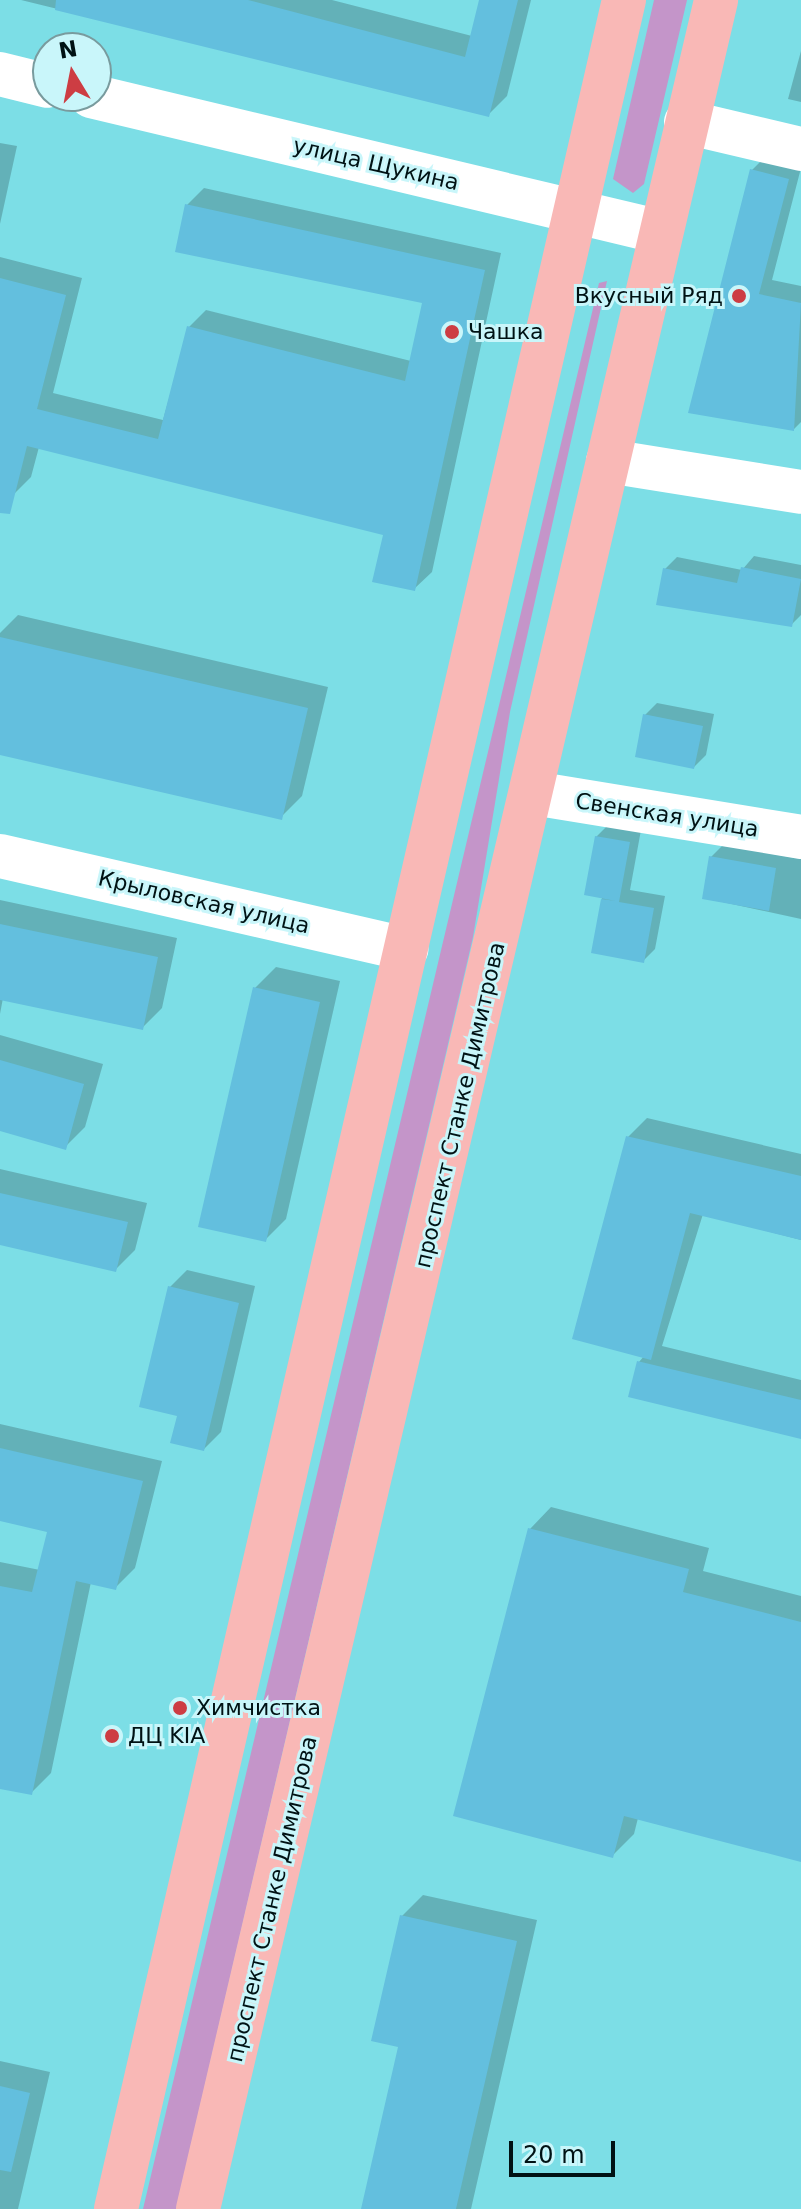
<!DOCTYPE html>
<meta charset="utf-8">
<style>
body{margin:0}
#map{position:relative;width:801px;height:2209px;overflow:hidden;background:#7cdee6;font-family:"DejaVu Sans",sans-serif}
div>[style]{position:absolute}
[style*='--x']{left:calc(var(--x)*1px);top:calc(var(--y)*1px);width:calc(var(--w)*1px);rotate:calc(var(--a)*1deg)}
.green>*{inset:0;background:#c495c9}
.shadow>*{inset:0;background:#0003}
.building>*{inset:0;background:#63bfde}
.minor>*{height:44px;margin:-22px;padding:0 22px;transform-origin:22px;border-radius:22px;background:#fff}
.major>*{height:44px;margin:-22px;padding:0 22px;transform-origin:22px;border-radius:22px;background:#f9b8b6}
.dots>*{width:22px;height:22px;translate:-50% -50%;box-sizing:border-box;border:4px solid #c9f6fa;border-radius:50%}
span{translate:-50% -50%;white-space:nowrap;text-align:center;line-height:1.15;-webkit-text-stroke:6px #c9f6fa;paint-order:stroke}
.street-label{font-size:22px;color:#001214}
.poi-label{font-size:22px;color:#001214}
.right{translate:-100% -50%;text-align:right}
.left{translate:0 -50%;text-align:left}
.north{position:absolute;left:32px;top:32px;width:80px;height:80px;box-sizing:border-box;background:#c9f6fa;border:2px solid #799b9e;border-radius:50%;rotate:350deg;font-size:22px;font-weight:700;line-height:32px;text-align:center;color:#001214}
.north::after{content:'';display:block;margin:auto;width:28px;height:36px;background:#cd3d43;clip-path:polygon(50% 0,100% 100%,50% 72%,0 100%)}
.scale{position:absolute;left:509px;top:2141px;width:106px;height:36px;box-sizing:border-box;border:4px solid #001214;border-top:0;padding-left:10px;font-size:24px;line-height:28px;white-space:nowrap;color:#001214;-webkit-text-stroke:6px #c9f6fa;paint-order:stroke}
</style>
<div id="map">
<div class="green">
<div style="clip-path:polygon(654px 0,687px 0,644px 184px,633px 193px,613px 179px)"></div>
<div style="clip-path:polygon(607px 281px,510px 712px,473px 937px,176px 2209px,143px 2209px,599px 283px)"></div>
</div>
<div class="shadow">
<div style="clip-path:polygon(21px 0,332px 0,472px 36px,481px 0,531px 0,507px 96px,488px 115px)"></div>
<div style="clip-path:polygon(801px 51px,801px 102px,788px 99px)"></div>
<div style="clip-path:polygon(0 143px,17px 146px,0 224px)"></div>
<div style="clip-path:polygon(766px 156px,801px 168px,772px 280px,801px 286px,801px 422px,794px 429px,691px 411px,752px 170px)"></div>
<div style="clip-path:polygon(204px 188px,501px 253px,432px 572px,414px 589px,385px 533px,39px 447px,31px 477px,14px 494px,0 491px,0 257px,82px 278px,53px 393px,163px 420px,189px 327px,206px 310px,411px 361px,425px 301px,187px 205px)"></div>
<div style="clip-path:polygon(754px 556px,801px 565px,801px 615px,791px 625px,665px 569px,677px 557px,742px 570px)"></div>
<div style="clip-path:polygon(18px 615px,328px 687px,302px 796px,281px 817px,0 753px,0 633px)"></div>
<div style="clip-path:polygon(657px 703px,714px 714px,706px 755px,694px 767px,645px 715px)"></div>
<div style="clip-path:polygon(608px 825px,641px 830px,630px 890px,665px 896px,655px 949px,644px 960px,602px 900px,596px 837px)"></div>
<div style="clip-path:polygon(723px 845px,801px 859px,801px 919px,704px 898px,711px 857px)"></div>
<div style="clip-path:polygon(0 900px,177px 938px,162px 1008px,142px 1028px,3px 998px,0 1014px)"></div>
<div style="clip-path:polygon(276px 967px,340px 981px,286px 1219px,265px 1240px,255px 988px)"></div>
<div style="clip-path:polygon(0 1035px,103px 1064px,85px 1127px,65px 1147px,0 1129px)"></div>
<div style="clip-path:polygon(647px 1118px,801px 1154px,801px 1240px,703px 1214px,662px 1346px,801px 1380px,801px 1437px,639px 1362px,644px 1356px,628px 1137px)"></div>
<div style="clip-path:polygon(0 1169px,147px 1203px,135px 1250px,115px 1270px,0 1243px)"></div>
<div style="clip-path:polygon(187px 1270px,255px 1286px,221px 1432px,204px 1449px,179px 1414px,169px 1288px)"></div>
<div style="clip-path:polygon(0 1424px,162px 1461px,135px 1568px,115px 1588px,91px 1582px,51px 1773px,31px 1793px,0 1786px,0 1562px,40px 1570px,49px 1531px,0 1519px)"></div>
<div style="clip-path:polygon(551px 1507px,709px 1548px,703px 1571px,801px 1596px,801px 1860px,638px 1818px,634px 1834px,613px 1855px,530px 1529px)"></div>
<div style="clip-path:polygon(423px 1895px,537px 1920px,471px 2209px,364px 2209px,400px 2046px,402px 1916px)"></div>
<div style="clip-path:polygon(0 2061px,50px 2072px,18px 2209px,0 2209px)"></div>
</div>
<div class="building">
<div style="clip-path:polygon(56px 0,248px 0,465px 57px,479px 0,518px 0,489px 117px,55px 10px)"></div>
<div style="clip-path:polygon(750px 169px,789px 179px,759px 294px,801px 303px,794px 431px,688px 413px)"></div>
<div style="clip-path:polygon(185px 204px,485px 270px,415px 591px,372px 582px,383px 535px,27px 446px,10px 514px,0 513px,0 278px,66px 295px,37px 409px,158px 439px,187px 326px,405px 381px,422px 303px,175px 252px)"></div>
<div style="clip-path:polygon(741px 567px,801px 579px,792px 627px,656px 605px,663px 568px,737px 583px)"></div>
<div style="clip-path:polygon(0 637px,308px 708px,282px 820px,0 755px)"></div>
<div style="clip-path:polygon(643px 714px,703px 726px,694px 769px,635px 757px)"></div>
<div style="clip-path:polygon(595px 836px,630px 842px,619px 902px,654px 908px,644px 963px,591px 953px,601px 899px,616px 901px,584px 895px)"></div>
<div style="clip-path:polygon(709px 856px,776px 868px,769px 911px,702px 899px)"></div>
<div style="clip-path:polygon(0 924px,158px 957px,143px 1030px,0 1000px)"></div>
<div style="clip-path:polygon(253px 987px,320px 1002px,266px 1242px,198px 1227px)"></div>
<div style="clip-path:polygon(0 1060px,84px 1084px,66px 1150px,0 1131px)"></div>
<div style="clip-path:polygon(626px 1136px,801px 1176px,801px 1240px,690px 1213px,651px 1360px,572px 1339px)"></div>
<div style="clip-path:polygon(0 1193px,128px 1222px,116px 1272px,0 1245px)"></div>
<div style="clip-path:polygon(168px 1286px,239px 1303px,204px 1451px,170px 1443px,177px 1416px,139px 1407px)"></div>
<div style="clip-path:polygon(637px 1361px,801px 1400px,801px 1439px,628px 1397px)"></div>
<div style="clip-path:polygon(0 1448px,143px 1481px,116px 1590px,76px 1581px,32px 1795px,0 1789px,0 1586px,32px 1592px,47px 1532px,0 1521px)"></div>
<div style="clip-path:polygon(528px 1528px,689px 1569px,683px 1592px,801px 1622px,801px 1862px,624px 1816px,613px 1858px,453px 1816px)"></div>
<div style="clip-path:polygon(400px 1915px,517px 1941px,456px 2209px,361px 2209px,398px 2047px,371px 2041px)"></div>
<div style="clip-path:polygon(0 2086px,30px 2093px,11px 2172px,0 2170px)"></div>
</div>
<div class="minor">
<div style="--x:0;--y:74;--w:49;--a:14"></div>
<div style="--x:91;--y:96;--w:586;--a:13.42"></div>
<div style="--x:686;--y:122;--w:118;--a:13.2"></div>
<div style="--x:608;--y:461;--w:195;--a:9.1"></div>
<div style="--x:533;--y:793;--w:272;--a:9.3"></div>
<div style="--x:0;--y:856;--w:417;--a:12.9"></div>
</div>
<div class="major">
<div style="--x:116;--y:2209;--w:2267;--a:-77.05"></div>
<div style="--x:198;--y:2209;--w:2269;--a:-76.8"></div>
</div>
<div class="dots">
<div style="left:739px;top:296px;background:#cd3d43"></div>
<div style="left:452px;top:332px;background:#cd3d43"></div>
<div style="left:180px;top:1708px;background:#cd3d43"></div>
<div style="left:112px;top:1736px;background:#cd3d43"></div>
</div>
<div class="street-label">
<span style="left:376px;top:164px;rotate:13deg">улица Щукина</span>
<span style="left:667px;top:815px;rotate:9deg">Свенская улица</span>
<span style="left:204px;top:902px;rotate:13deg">Крыловская улица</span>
<span style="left:460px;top:1105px;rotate:-77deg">проспект Станке Димитрова</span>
<span style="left:272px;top:1899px;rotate:-77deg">проспект Станке Димитрова</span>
</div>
<div class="poi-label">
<span class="right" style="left:723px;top:296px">Вкусный Ряд</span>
<span class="left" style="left:468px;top:332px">Чашка</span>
<span class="left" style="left:196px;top:1708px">Химчистка</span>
<span class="left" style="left:128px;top:1736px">ДЦ KIA</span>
</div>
<div class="north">N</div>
<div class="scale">20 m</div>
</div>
